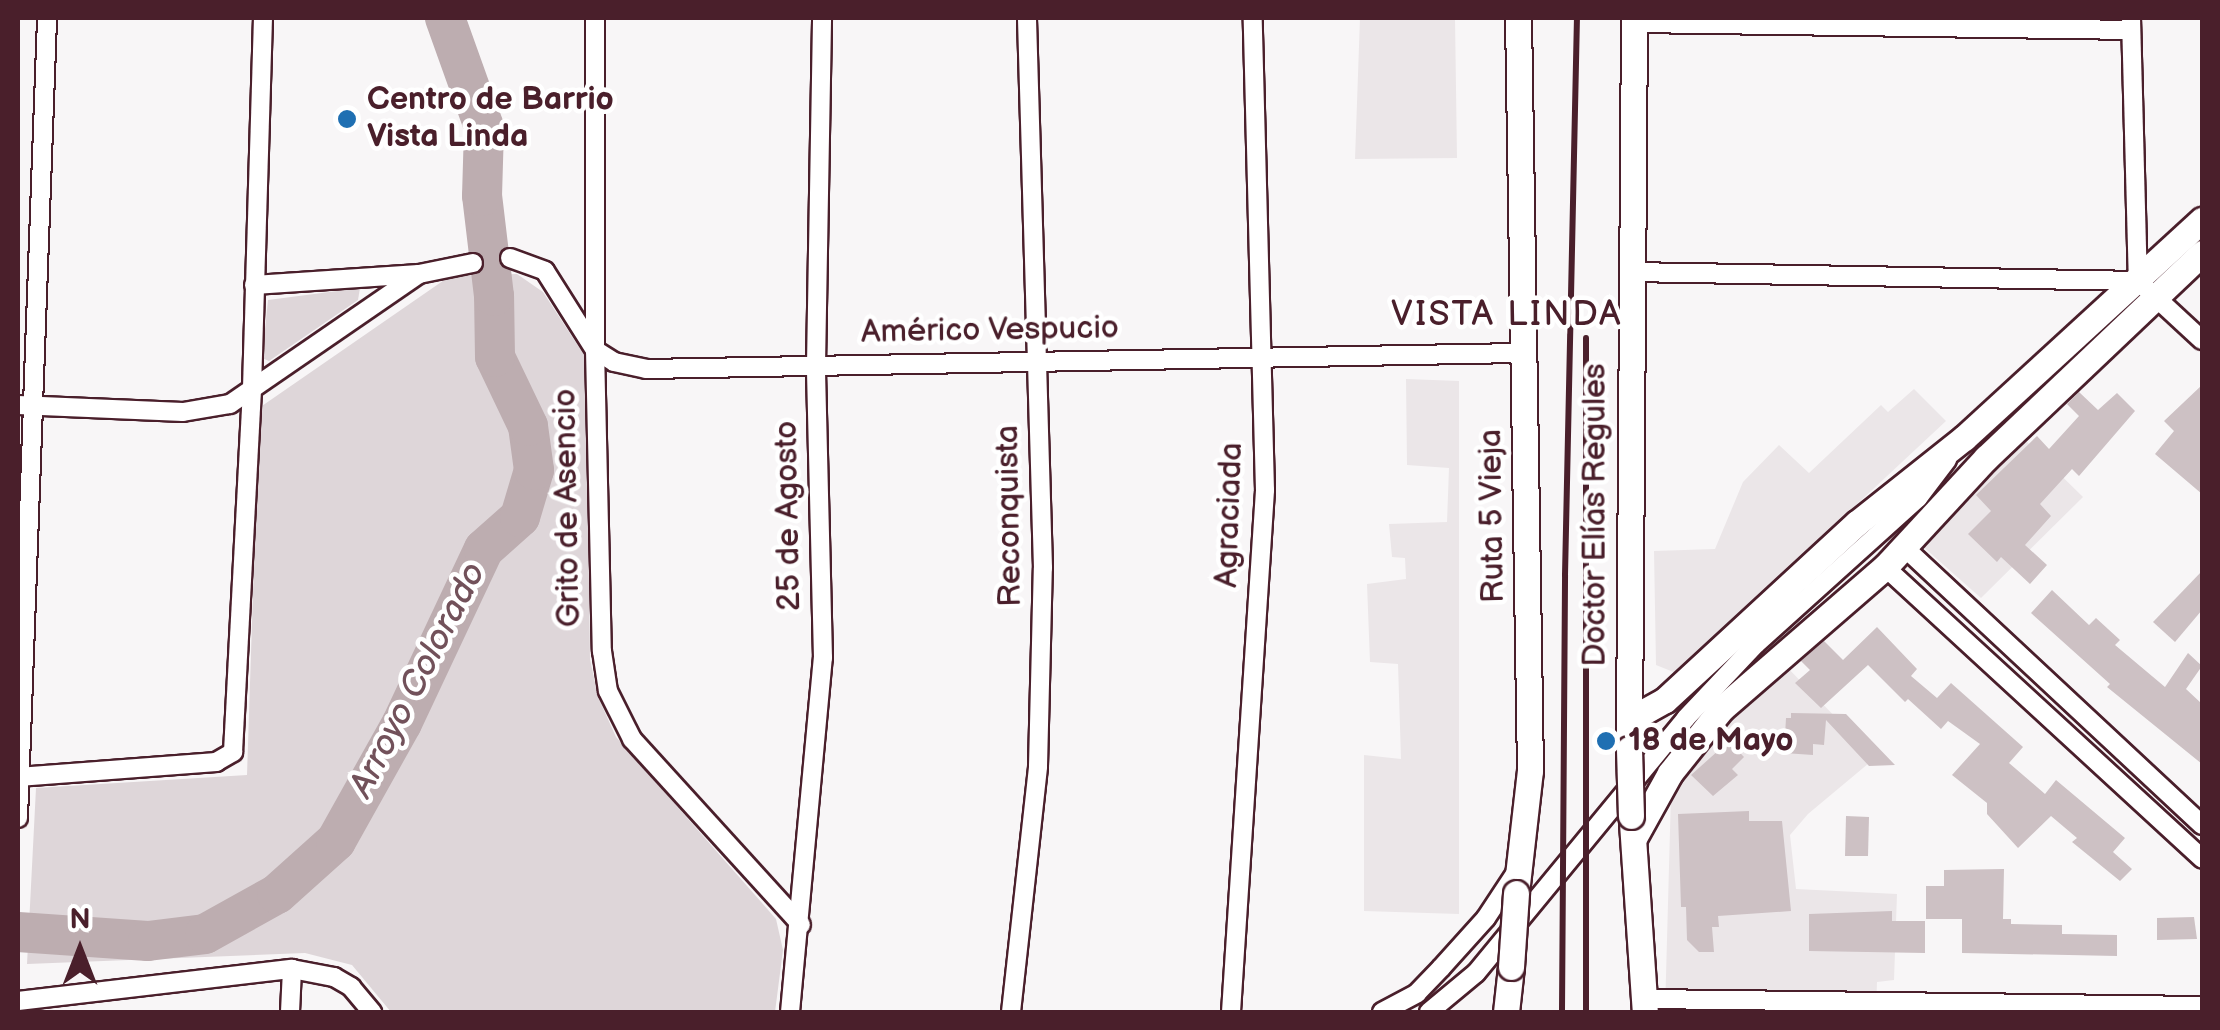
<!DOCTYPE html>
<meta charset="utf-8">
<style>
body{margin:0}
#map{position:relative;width:2220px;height:1030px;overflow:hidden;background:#f8f6f7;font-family:"Balsamiq Sans",sans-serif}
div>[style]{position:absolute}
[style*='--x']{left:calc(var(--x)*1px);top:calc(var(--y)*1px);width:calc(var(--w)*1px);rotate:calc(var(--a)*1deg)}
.built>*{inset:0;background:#ebe6e8}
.green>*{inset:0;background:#ded6d9}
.river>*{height:40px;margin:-20px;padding:0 20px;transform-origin:20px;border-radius:20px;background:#bdadb0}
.building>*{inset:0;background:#cdc1c4}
.roads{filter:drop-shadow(2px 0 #4a1f2b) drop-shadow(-2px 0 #4a1f2b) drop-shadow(0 2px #4a1f2b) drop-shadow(0 -2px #4a1f2b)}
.street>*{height:18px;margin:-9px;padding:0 9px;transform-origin:9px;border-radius:9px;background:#fff}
.secondary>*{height:25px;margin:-12.5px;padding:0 12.5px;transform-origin:12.5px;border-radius:12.5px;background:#fff}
.rail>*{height:6px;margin:-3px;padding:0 3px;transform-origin:3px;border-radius:3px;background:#4a1f2b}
.bridges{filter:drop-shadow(2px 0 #4a1f2b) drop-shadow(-2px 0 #4a1f2b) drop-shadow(0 2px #4a1f2b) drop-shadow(0 -2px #4a1f2b)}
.secondary-bridge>*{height:25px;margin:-12.5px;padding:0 12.5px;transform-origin:12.5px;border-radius:12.5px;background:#fff}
.dots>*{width:28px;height:28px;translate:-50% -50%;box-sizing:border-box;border:5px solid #fff;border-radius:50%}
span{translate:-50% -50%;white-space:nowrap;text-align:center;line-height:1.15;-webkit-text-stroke:9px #fff;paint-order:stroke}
.poi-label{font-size:32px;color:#4a1f2b;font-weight:700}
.left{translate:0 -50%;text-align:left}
.street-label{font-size:32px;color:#4a1f2b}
.neighbourhood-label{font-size:35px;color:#4a1f2b;letter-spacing:2.5px}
.water-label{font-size:35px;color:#72515a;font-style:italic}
.frame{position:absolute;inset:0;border:20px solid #4a1f2b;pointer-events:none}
.north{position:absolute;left:30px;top:900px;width:100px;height:100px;-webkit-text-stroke:8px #fff;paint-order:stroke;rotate:0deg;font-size:28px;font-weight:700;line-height:40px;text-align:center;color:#4a1f2b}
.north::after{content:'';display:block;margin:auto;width:35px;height:45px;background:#4a1f2b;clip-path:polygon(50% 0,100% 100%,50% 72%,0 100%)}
</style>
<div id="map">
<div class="built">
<div style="clip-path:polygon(1360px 18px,1455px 18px,1457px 158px,1355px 159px)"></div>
<div style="clip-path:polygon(1406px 379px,1459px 381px,1459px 914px,1364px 911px,1364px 755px,1401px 759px,1398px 664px,1370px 662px,1367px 584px,1406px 579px,1405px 558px,1392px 557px,1389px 524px,1447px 522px,1449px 468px,1407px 465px)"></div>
<div style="clip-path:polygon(1914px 389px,1946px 421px,1676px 673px,1656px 665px,1654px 551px,1715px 549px,1743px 482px,1779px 445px,1809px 473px,1881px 405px,1888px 412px)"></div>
<div style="clip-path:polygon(2025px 440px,2083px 497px,1981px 598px,1920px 544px)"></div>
<div style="clip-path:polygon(1784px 664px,1875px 758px,1808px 814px,1790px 835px,1796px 889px,1897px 894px,1894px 980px,1877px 982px,1876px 1012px,1665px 1012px,1671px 794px,1687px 768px)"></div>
</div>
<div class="green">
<div style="clip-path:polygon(517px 274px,543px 292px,586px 358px,590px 659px,598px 697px,616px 737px,776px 919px,783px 950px,775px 1012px,391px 1012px,352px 965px,305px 953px,27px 964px,36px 788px,247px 775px,259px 408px,450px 276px)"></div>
<div style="clip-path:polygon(360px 288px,358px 300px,269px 361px,262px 358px,268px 300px)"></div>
</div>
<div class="river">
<div style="--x:18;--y:932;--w:130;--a:4"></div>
<div style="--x:148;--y:941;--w:57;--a:-7"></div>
<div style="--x:205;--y:934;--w:82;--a:-29.1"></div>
<div style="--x:277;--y:894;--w:79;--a:-41.9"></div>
<div style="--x:336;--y:841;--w:135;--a:-60.8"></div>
<div style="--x:402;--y:723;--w:192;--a:-64.8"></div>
<div style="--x:484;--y:549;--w:48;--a:-41.6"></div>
<div style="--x:520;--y:517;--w:49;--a:-73.4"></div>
<div style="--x:534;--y:470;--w:44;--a:-97.8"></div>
<div style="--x:528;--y:426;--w:76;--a:-115.6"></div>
<div style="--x:495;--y:357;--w:61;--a:-90.9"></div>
<div style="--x:494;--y:296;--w:101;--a:-96.8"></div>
<div style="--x:482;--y:196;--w:69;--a:-88.3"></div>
<div style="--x:484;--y:127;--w:116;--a:-109.7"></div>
</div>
<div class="building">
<div style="clip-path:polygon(2202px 385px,2202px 494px,2155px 454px,2174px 431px,2164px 421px)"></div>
<div style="clip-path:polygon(2079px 392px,2098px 410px,2117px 393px,2135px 411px,2079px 476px,2072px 469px,2040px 504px,2051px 516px,2025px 545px,2047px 565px,2030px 584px,2001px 557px,1997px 562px,1968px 534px,1991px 511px,1976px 495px,2037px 436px,2049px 449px,2079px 416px,2067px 404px)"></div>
<div style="clip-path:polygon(2202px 571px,2202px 610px,2175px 642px,2153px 622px)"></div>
<div style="clip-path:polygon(2052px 590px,2089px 625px,2096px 618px,2120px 640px,2115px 645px,2165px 687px,2188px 653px,2202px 666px,2186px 689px,2202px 704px,2202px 764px,2107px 687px,2110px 684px,2031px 613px)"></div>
<div style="clip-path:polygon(1877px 627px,1917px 669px,1911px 676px,1937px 698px,1951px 683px,2023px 747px,2009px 763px,2045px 794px,2056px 780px,2125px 838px,2113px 852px,2132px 869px,2120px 881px,2072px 842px,2077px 838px,2051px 816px,2018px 848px,1987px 814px,1987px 803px,1952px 775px,1980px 744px,1948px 721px,1941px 729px,1908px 699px,1905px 702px,1868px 665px,1821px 708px,1795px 683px,1810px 670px,1801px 661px,1824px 641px,1843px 660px)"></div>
<div style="clip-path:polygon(1791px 713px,1846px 714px,1895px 765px,1869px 766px,1826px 720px,1824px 745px,1813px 744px,1813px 755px,1784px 753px,1786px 718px,1791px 718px)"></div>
<div style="clip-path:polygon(1729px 741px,1744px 757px,1732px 769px,1738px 775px,1713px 796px,1691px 775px)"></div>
<div style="clip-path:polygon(1749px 811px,1749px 821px,1782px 821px,1791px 911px,1718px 916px,1719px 927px,1712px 927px,1714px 952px,1699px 952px,1687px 940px,1686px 907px,1681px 907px,1678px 814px)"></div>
<div style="clip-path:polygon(1846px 816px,1869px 817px,1868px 856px,1845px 856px)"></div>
<div style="clip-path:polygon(2004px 869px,2003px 919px,2011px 919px,2011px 924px,2062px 925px,2062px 934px,2117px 935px,2117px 956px,1962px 953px,1962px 919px,1926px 919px,1926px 886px,1944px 886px,1944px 870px)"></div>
<div style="clip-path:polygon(1892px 911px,1892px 921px,1925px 921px,1925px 953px,1809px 951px,1809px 914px)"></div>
<div style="clip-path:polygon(2194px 917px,2197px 939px,2157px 940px,2157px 918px)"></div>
</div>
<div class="roads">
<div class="street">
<div style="--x:595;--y:18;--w:332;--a:90"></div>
<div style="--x:595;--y:350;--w:301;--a:88.7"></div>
<div style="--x:602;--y:651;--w:40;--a:81.5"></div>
<div style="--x:608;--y:691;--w:54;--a:63.4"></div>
<div style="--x:632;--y:739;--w:251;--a:47.7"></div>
<div style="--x:2131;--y:18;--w:263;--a:88.5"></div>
<div style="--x:2138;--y:281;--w:87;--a:42.7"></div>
<div style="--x:1634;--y:23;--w:497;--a:0.8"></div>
<div style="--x:510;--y:258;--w:37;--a:20"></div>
<div style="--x:545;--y:271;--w:93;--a:57.7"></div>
<div style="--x:595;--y:350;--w:22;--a:32"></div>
<div style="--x:614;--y:362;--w:33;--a:12"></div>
<div style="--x:646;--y:369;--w:877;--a:-1.05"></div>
<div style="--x:1630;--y:272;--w:508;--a:1.01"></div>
<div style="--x:254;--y:285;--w:165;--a:-3.8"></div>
<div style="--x:419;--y:274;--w:55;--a:-11.5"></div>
<div style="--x:18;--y:405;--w:165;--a:2.4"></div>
<div style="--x:183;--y:412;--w:48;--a:-9.7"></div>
<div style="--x:230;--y:404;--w:229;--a:-34.5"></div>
<div style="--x:1905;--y:548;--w:406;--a:43"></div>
<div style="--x:1885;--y:567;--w:431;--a:42.6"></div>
<div style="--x:18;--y:777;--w:199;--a:-4.3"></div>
<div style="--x:216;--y:762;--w:20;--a:-30"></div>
<div style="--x:233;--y:752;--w:364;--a:-87"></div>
<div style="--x:252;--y:388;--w:370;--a:-88.3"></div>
<div style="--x:18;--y:818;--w:801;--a:-87.92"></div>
<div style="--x:1645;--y:999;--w:557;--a:0.72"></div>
<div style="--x:18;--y:1001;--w:276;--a:-6.7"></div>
<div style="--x:292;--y:969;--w:43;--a:10.8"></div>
<div style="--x:334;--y:977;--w:20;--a:30"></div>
<div style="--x:351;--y:987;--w:33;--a:50"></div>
<div style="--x:290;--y:1012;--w:43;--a:-87.3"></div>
<div style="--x:790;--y:1012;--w:356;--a:-84.7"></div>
<div style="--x:823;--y:658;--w:293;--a:-91.4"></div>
<div style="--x:816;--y:365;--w:347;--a:-89"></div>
<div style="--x:1011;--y:1012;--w:247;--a:-83.7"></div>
<div style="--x:1038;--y:766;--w:198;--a:-88.6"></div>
<div style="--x:1043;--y:568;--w:550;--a:-91.67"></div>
<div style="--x:1231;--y:1012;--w:523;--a:-86.27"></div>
<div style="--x:1265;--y:490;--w:472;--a:-91.5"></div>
<div style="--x:1382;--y:1012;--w:40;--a:-28"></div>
<div style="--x:1417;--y:993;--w:35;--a:-46"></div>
<div style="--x:1441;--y:968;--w:67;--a:-48"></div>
<div style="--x:1486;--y:918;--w:53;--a:-56.6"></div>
<div style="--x:1429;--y:1012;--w:61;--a:-39.7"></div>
<div style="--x:1476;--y:973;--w:330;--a:-50.5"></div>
<div style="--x:1686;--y:718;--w:102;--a:-46.6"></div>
<div style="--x:1756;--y:644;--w:218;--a:-42"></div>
<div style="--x:1918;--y:498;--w:48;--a:-52.7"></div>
</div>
<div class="secondary">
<div style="--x:1629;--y:720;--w:41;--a:-29.1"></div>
<div style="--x:1665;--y:700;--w:261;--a:-42.7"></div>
<div style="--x:1857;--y:523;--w:137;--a:-38.5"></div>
<div style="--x:1964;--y:438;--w:323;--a:-42.5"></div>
<div style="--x:1629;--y:732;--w:714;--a:-89.6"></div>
<div style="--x:1632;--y:823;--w:189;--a:86.1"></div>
<div style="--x:1634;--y:838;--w:74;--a:-61"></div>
<div style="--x:1670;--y:773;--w:82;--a:-51.4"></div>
<div style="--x:1721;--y:709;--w:217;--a:-40.9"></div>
<div style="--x:1885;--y:567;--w:149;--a:-47.2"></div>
<div style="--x:1986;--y:458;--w:298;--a:-43.5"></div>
<div style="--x:1516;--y:893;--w:123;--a:-83.5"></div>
<div style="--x:1530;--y:771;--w:753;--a:-90.91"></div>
<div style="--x:1506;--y:1012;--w:45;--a:-83.7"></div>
</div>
</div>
<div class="rail">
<div style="--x:1586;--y:338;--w:674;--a:90"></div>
<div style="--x:1562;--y:1012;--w:437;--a:-89.6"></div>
<div style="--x:1565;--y:575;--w:557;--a:-88.77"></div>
</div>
<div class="bridges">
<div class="secondary-bridge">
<div style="--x:1629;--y:749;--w:67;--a:88.3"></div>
<div style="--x:1511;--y:967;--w:74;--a:-86.1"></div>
</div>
</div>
<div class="dots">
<div style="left:347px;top:119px;background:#1f6fb2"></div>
<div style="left:1606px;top:741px;background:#1f6fb2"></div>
</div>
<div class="poi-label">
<span class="left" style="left:367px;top:119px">Centro de Barrio<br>Vista Linda</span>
<span class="left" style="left:1628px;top:741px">18 de Mayo</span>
</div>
<div class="street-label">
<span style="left:990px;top:331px;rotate:-1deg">Américo Vespucio</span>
<span style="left:568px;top:508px;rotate:-91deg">Grito de Asencio</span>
<span style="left:1230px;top:515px;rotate:-88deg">Agraciada</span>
<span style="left:1596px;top:515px;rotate:-90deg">Doctor Elías Regules</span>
<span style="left:789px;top:516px;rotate:-91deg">25 de Agosto</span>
<span style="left:1010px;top:516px;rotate:-91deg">Reconquista</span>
<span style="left:1493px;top:516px;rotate:-91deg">Ruta 5 Vieja</span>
</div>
<div class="neighbourhood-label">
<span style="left:1507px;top:315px">VISTA LINDA</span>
</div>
<div class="water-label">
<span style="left:418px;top:680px;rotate:-63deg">Arroyo Colorado</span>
</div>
<div class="frame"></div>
<div class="north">N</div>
</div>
